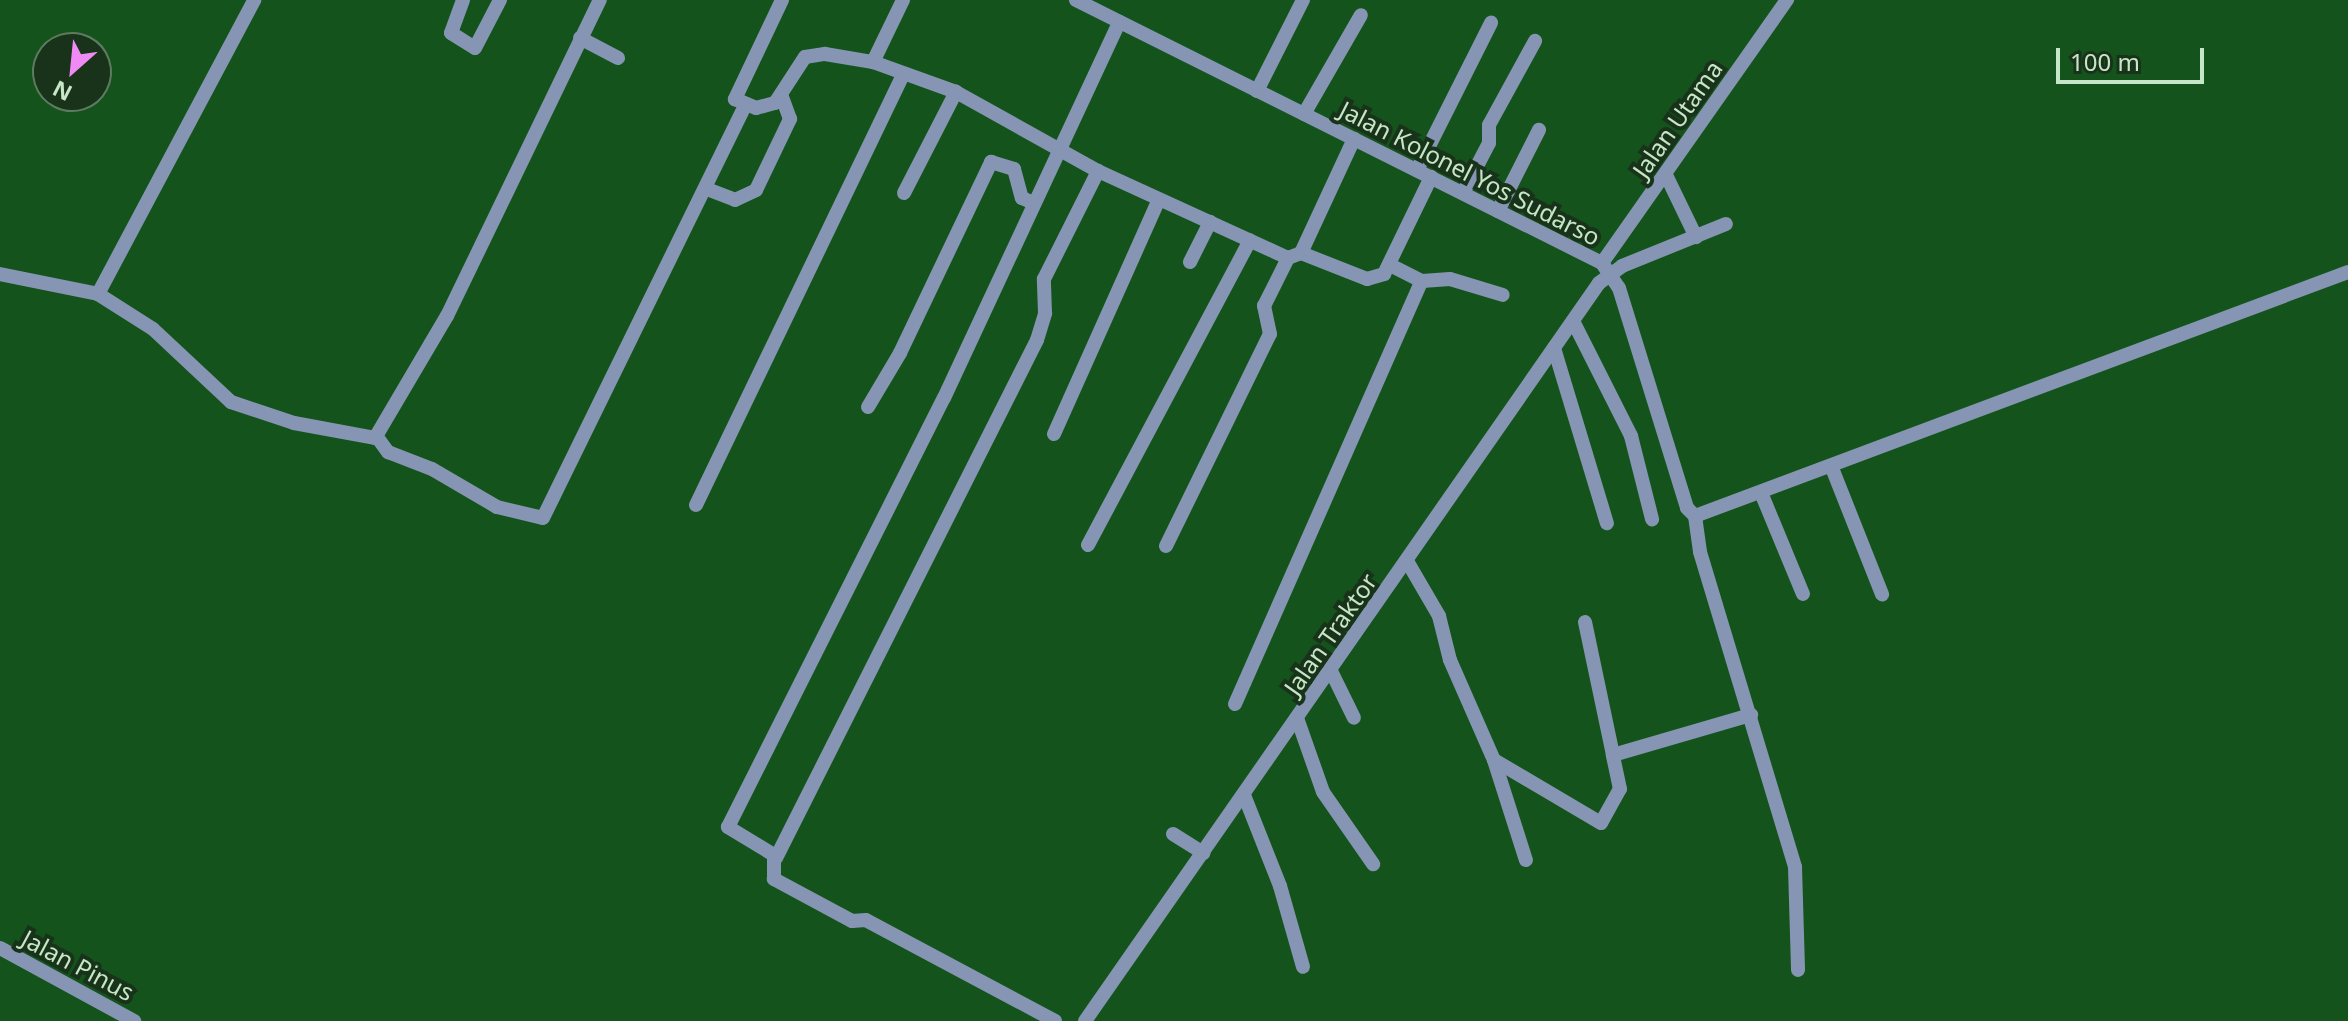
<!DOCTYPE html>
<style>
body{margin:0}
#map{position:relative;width:2348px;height:1021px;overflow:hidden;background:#14541c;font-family:"Noto Sans",sans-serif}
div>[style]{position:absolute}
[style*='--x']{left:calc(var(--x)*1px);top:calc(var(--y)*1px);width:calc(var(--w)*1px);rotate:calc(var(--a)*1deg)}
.minor>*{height:14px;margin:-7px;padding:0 7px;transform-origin:7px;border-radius:7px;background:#8795b4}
span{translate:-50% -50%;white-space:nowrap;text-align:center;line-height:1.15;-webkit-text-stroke:8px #19331a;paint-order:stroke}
.street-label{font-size:24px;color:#c7e6c7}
.north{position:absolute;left:32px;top:32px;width:80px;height:80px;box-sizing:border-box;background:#19331a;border:2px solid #5f7b5f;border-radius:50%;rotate:207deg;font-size:22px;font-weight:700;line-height:32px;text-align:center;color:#c7e6c7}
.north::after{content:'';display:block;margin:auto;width:28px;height:36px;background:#f08bf6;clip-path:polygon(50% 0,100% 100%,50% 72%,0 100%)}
.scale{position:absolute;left:2056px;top:48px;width:148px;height:36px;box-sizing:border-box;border:4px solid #c7e6c7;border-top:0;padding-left:10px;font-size:24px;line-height:28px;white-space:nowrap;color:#c7e6c7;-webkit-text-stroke:6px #19331a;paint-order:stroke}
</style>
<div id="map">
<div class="minor">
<div style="--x:463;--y:0;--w:35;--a:110"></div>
<div style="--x:451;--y:33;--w:28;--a:32"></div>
<div style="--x:475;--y:48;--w:54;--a:-62.5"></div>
<div style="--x:782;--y:0;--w:110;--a:115.4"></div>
<div style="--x:735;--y:99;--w:23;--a:23"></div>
<div style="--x:756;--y:108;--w:20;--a:-15"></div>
<div style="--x:775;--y:103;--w:55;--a:-56.9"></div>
<div style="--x:805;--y:57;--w:20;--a:-9"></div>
<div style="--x:825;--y:54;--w:49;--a:9.5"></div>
<div style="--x:903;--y:0;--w:69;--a:115.8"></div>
<div style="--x:873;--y:62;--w:88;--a:19.9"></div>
<div style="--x:956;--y:92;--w:162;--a:29.1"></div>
<div style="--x:1098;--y:171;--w:209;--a:24.6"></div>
<div style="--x:1076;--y:0;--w:588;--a:26.57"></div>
<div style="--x:1602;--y:263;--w:30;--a:56"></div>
<div style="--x:1619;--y:288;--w:230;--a:72.8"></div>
<div style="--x:1687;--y:508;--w:11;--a:45"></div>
<div style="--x:580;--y:38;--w:43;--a:27.8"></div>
<div style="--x:1257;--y:91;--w:102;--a:-63.2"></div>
<div style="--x:1304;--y:114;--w:114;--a:-60.1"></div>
<div style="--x:1417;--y:170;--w:165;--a:-63.3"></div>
<div style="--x:1666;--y:175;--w:69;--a:64.2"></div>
<div style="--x:707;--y:189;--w:30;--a:21"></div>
<div style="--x:735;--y:200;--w:23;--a:-25"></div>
<div style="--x:756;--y:190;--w:79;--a:-64.4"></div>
<div style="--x:790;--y:119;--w:23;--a:-110"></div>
<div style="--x:904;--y:193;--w:114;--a:-62.8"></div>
<div style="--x:1463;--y:193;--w:56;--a:-62.5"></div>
<div style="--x:1489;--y:143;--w:18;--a:-90"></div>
<div style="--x:1489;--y:125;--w:96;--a:-61.3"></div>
<div style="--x:1498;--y:211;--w:91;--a:-63.2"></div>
<div style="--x:1301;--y:253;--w:126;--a:-65.1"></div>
<div style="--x:1190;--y:262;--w:45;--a:-63.4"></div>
<div style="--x:1602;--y:263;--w:322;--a:-54.9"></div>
<div style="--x:1390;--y:265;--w:36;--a:27"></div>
<div style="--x:1422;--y:281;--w:28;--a:-4"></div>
<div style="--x:1450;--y:279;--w:55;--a:16.8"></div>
<div style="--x:0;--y:274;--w:100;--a:11.5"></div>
<div style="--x:98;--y:294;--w:65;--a:32.5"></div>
<div style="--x:153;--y:329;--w:107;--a:43.1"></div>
<div style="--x:231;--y:402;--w:66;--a:18.4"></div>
<div style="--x:294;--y:423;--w:82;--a:10.5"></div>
<div style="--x:375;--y:438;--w:142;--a:-59.5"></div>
<div style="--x:447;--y:316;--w:351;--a:-64.2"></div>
<div style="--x:98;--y:294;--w:333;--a:-62"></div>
<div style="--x:1573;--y:321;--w:129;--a:63.2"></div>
<div style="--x:1631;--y:436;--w:86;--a:75.8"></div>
<div style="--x:1554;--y:348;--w:183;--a:73.2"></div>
<div style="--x:868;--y:407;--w:63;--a:-59.3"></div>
<div style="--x:900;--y:353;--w:212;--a:-64.5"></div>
<div style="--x:991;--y:162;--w:24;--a:17"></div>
<div style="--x:1014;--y:169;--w:30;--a:75"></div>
<div style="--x:1022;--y:198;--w:13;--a:23"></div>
<div style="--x:1054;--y:434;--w:255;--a:-65.9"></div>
<div style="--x:377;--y:437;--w:19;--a:54"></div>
<div style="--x:388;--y:452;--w:47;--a:21.1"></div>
<div style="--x:432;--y:469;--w:75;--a:30.3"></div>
<div style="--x:497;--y:507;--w:47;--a:13.4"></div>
<div style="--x:543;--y:518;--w:459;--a:-63.9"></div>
<div style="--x:1832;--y:468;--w:136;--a:68.4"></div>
<div style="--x:1762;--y:495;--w:107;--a:67.5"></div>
<div style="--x:696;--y:505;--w:478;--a:-64.3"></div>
<div style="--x:1695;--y:516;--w:697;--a:-20.49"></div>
<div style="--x:1695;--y:516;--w:36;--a:82"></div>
<div style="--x:1700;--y:552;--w:329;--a:73.2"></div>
<div style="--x:1795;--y:867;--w:103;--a:88.3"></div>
<div style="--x:1088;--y:545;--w:345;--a:-62"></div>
<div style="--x:1166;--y:546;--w:236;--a:-63.9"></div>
<div style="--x:1270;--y:334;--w:29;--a:-102"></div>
<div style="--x:1264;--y:306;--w:54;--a:-63.4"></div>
<div style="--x:1288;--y:258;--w:14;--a:-21"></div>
<div style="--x:1301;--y:253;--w:71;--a:21.5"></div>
<div style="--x:1367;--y:279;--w:18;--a:-16"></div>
<div style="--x:1384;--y:274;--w:108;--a:-64.1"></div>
<div style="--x:1407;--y:561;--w:64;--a:59.8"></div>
<div style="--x:1439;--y:616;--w:45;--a:76"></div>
<div style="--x:1450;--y:660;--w:109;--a:66.3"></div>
<div style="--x:1494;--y:760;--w:105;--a:72.3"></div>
<div style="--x:1585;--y:622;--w:136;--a:78.1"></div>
<div style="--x:1331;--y:671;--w:52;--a:63.9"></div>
<div style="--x:1235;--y:704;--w:462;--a:-66.2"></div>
<div style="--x:1297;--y:718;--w:78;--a:70.6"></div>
<div style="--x:1323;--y:792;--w:88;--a:55.2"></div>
<div style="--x:1494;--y:760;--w:124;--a:30.5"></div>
<div style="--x:1601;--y:823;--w:39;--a:-61"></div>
<div style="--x:1620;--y:789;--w:35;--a:-102"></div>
<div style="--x:1613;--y:755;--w:144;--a:-16.2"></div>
<div style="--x:1244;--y:795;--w:98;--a:68.4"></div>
<div style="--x:1280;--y:886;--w:84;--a:74.1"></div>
<div style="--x:1173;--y:834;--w:36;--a:32"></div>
<div style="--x:776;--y:858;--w:580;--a:-63.26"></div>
<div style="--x:1037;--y:340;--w:28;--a:-73"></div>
<div style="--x:1045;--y:313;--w:34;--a:-92"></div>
<div style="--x:1044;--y:279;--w:121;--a:-63.4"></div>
<div style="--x:0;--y:948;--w:153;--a:28.6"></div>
<div style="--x:1055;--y:1021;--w:214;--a:-151.9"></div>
<div style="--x:866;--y:920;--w:14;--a:176"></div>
<div style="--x:852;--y:921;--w:89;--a:-151.7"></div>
<div style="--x:774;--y:879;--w:24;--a:-90"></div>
<div style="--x:774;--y:855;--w:54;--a:-148.7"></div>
<div style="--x:728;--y:827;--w:480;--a:-63.3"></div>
<div style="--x:944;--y:398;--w:415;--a:-65"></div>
<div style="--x:1085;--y:1021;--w:899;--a:-55.14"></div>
<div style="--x:1599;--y:283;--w:29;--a:-36"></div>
<div style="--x:1622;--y:266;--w:112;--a:-22"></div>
</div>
<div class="street-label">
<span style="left:1677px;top:119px;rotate:-55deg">Jalan Utama</span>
<span style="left:1470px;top:173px;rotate:27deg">Jalan Kolonel Yos Sudarso</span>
<span style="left:1330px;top:634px;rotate:-55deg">Jalan Traktor</span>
<span style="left:78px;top:965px;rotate:28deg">Jalan Pinus</span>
</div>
<div class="north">N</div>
<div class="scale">100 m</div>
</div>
